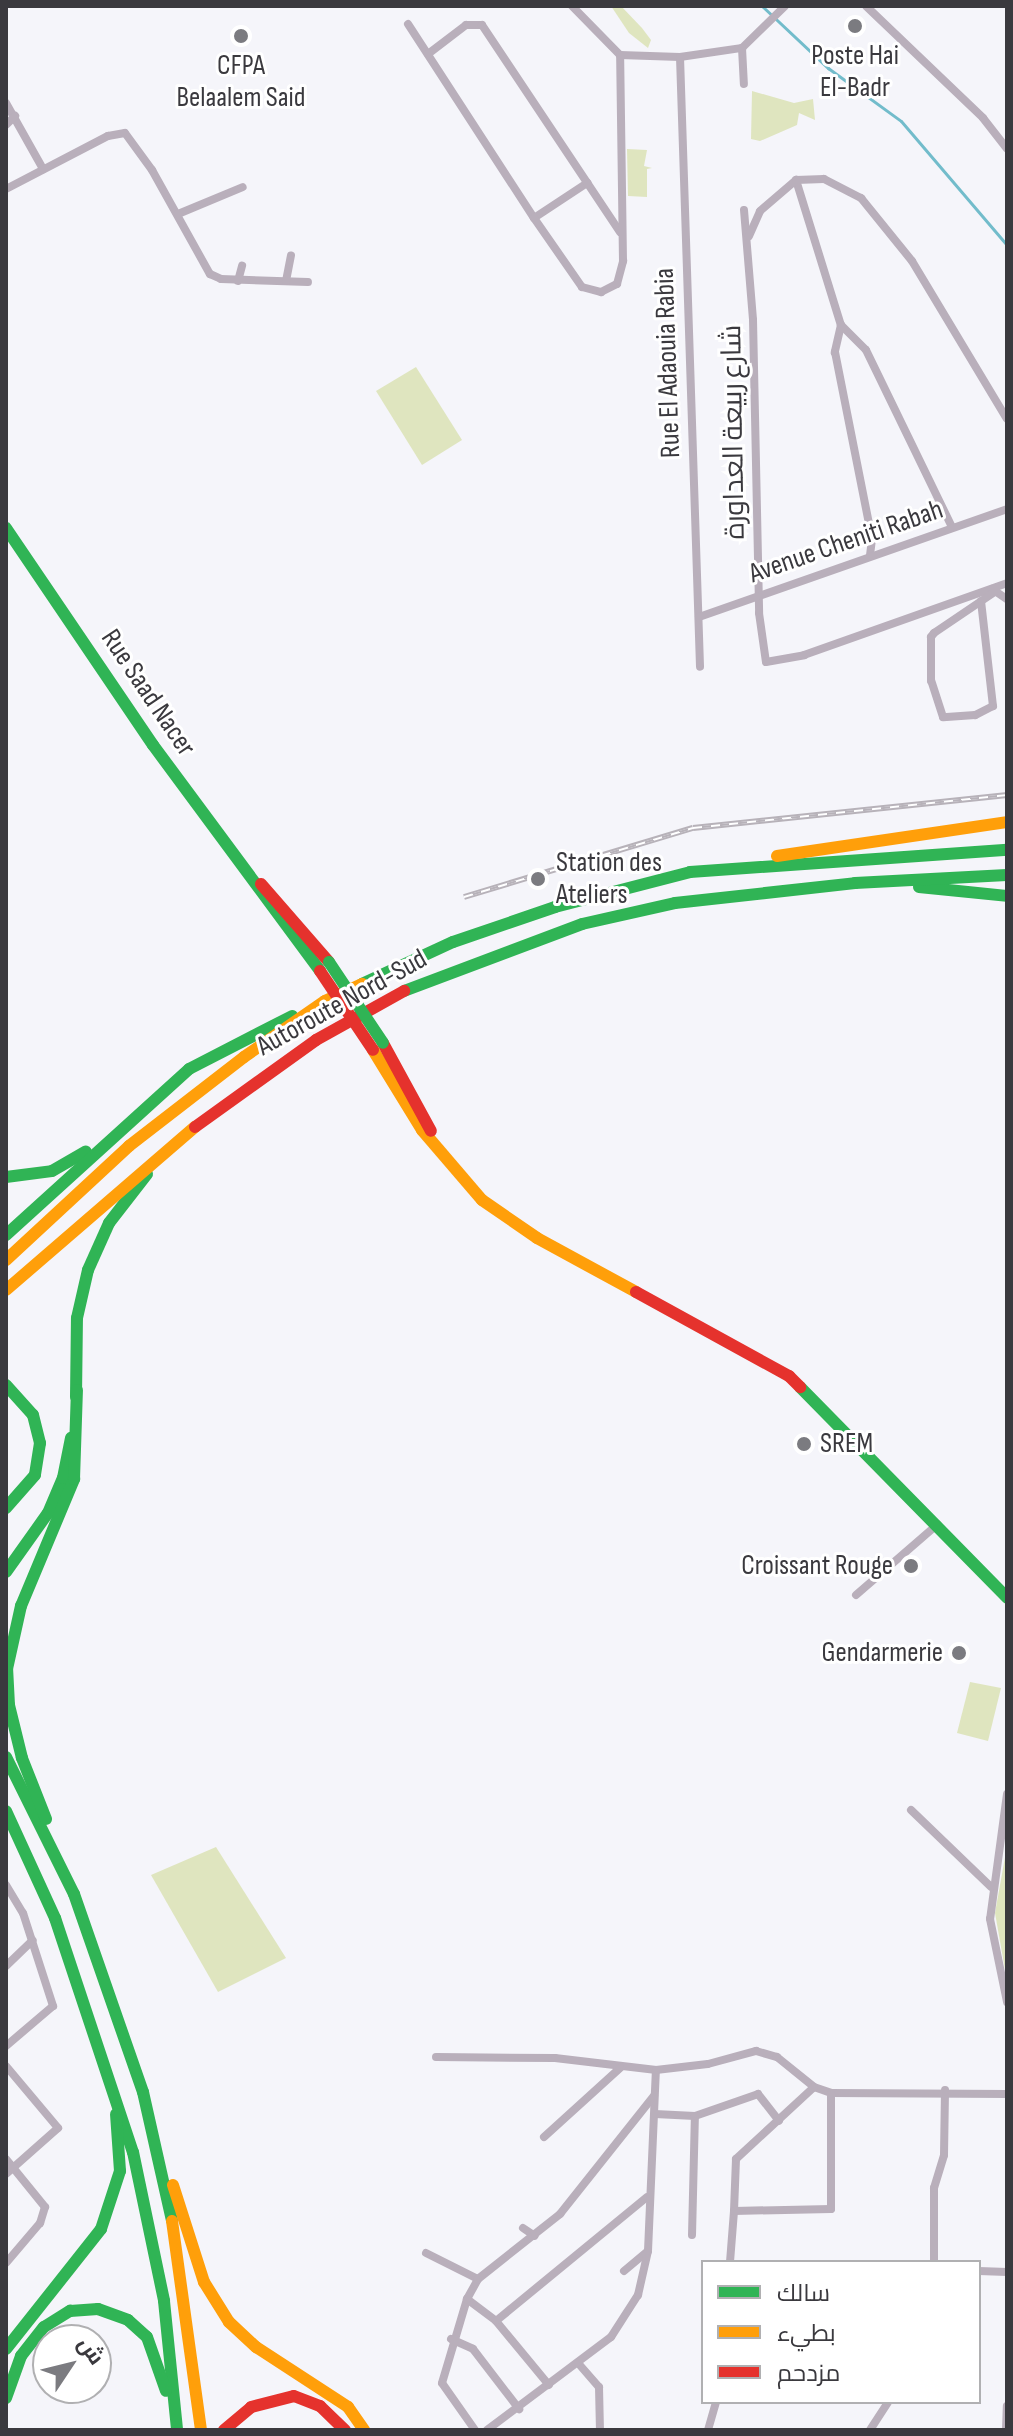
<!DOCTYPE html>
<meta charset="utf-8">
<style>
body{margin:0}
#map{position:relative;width:1013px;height:2436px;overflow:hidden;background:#f5f5fa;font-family:"Sofia Sans Condensed",Cairo,sans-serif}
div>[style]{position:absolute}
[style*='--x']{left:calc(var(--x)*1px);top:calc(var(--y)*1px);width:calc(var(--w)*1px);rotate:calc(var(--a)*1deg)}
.green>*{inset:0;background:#dfe5bf}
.stream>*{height:3px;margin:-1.5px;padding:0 1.5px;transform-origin:1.5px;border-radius:1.5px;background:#72bccb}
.street>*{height:8px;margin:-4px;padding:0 4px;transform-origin:4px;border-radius:4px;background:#b9afbb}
.fast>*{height:12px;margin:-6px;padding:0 6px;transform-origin:6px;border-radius:6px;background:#30b455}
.slow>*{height:12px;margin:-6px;padding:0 6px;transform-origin:6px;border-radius:6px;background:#ff9f0a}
.jam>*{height:12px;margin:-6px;padding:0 6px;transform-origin:6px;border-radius:6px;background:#e5322d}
.rail>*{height:6px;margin-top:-3px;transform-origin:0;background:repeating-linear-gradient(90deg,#fff 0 9px,#b7b2b9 0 18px);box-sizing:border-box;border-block:2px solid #b7b2b9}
.fast-bridge>*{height:12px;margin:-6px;padding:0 6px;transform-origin:6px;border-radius:6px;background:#30b455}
.jam-bridge>*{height:12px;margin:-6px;padding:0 6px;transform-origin:6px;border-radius:6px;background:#e5322d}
.dots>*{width:22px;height:22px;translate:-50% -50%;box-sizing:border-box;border:4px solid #fff;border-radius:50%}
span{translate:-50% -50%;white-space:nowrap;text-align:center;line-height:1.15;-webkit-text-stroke:6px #fff;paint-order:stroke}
.poi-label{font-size:28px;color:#3a393e}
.left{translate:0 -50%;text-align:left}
.right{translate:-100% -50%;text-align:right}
.street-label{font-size:28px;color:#3a393e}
.frame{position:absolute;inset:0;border:8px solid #3a393e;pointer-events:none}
.legend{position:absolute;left:701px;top:2260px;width:280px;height:144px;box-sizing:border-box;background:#fff;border:2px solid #b0b0b2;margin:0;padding:10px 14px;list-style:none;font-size:24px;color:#3a393e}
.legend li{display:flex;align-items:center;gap:16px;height:40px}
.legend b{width:40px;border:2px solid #b0b0b2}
.north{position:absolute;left:32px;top:2324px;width:80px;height:80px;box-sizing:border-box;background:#fff;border:2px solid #b0b0b2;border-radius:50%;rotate:55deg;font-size:22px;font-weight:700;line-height:32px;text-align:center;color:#3a393e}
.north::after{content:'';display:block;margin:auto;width:28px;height:36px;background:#7b7b80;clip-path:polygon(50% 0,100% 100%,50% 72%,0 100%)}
</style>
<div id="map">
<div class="green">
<div style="clip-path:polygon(611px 6px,621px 6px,642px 28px,651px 40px,648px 48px,629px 33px)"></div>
<div style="clip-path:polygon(752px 91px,794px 103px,813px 99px,815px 120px,799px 113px,797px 125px,760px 141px,751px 139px)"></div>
<div style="clip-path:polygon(627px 149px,647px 150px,644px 166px,652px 168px,647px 169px,647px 197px,628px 196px)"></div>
<div style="clip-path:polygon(416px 367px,462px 440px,422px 465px,376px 391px)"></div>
<div style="clip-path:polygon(970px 1682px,1001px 1688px,988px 1741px,957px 1733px)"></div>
<div style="clip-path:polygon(1007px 1846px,1007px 1981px,995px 1913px)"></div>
<div style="clip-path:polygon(216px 1847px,286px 1958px,218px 1992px,151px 1875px)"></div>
</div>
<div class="stream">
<div style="--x:762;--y:6;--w:91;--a:43.2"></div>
<div style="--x:828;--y:68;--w:90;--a:36"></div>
<div style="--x:901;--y:121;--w:163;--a:49.5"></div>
</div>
<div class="street">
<div style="--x:572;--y:6;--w:69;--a:45.6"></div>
<div style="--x:620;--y:55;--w:60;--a:1.9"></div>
<div style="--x:680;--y:57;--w:63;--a:-8.3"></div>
<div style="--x:742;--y:48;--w:60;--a:-44.3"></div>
<div style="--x:866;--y:6;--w:162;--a:43.7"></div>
<div style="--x:983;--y:118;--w:39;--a:52"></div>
<div style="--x:408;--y:24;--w:231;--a:57"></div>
<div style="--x:534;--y:218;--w:64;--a:-33.4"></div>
<div style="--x:742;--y:48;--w:36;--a:87"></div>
<div style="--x:428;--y:54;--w:48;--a:-37.3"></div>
<div style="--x:466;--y:25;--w:16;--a:0"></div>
<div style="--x:482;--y:25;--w:249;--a:56.3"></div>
<div style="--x:680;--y:57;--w:610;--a:88.12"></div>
<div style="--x:6;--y:103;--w:76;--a:60.7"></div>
<div style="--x:6;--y:125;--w:13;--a:-45"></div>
<div style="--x:796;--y:180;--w:152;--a:72.8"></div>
<div style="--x:6;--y:189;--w:115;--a:-27.5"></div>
<div style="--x:108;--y:136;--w:17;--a:-10"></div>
<div style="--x:125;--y:133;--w:46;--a:53.9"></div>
<div style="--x:152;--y:170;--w:119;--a:60.9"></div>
<div style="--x:210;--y:274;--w:12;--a:24"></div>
<div style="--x:221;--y:279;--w:87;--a:2"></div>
<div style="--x:744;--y:210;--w:110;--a:85.3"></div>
<div style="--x:753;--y:320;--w:293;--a:88.8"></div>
<div style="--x:759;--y:613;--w:49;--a:81.9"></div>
<div style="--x:766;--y:662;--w:39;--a:-10"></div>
<div style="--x:804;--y:655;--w:215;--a:-19.5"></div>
<div style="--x:178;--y:214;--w:70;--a:-22.6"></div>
<div style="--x:534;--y:218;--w:84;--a:55.2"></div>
<div style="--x:582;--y:287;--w:20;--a:15"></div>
<div style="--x:601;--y:292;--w:18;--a:-27"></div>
<div style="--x:617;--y:284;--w:24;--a:-75"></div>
<div style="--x:623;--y:261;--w:206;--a:-90.8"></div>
<div style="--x:749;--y:236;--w:27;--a:-66"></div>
<div style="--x:760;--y:211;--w:48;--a:-40.7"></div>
<div style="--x:796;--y:180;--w:28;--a:-2"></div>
<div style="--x:824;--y:179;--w:42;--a:27.2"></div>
<div style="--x:861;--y:198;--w:81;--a:51"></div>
<div style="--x:912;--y:261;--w:184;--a:59"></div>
<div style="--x:238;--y:281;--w:16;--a:-75"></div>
<div style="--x:286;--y:281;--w:26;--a:-79"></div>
<div style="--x:841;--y:325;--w:28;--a:103"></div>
<div style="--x:835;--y:352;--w:191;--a:78.8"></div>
<div style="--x:872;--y:539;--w:17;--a:97"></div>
<div style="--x:841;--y:325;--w:35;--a:45"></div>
<div style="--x:866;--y:350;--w:197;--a:64.1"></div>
<div style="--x:992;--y:589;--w:18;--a:34"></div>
<div style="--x:981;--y:601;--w:106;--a:83.5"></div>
<div style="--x:993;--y:706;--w:20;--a:153"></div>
<div style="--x:975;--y:715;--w:32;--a:176"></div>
<div style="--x:943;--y:717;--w:38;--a:-108"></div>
<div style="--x:931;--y:681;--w:44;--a:-90"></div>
<div style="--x:931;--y:637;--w:5;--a:-53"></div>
<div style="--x:934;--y:633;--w:75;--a:-34.1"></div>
<div style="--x:699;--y:617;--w:326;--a:-19.3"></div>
<div style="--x:856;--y:1595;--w:108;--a:-40.9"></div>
<div style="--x:1007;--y:1794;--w:126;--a:97.7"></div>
<div style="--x:990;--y:1919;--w:85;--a:78.4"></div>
<div style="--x:911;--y:1810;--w:111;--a:43.9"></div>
<div style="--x:6;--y:1885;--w:33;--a:59"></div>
<div style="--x:23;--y:1913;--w:98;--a:72.1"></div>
<div style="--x:53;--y:2006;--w:62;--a:139.6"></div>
<div style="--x:6;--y:1966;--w:37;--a:-44"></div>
<div style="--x:436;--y:2057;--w:119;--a:0.5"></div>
<div style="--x:555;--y:2058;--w:102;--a:6.8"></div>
<div style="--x:656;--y:2070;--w:52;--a:-6.6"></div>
<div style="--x:708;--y:2064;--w:50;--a:-15.2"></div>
<div style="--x:756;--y:2051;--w:22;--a:16"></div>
<div style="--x:777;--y:2057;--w:48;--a:39"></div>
<div style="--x:814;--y:2087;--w:18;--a:19"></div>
<div style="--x:831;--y:2093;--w:176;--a:0.3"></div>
<div style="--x:6;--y:2066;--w:81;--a:50"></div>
<div style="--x:58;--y:2128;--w:69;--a:138.5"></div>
<div style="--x:655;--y:2114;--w:40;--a:2.9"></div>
<div style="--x:695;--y:2116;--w:67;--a:-19.2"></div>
<div style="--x:758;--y:2094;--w:34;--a:52"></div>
<div style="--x:544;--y:2137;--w:103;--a:-42.2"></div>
<div style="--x:6;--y:2159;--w:62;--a:50.9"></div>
<div style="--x:45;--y:2207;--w:17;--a:107"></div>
<div style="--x:40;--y:2223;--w:52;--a:130.4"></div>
<div style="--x:734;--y:2211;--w:52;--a:-87.8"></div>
<div style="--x:736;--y:2159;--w:106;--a:-42.7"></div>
<div style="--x:523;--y:2228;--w:14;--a:34"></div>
<div style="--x:692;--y:2235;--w:119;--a:-88.6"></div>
<div style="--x:426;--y:2253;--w:58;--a:26.6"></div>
<div style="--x:730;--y:2262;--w:51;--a:-85.5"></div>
<div style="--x:734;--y:2211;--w:97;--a:-1.2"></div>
<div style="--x:831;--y:2209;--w:116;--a:-90"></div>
<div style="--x:934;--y:2262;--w:74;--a:-90"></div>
<div style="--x:934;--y:2188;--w:34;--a:-73"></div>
<div style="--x:944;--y:2155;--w:65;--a:-89.1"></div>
<div style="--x:624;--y:2271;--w:30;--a:-40"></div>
<div style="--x:979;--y:2271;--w:28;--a:2"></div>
<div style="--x:467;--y:2299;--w:36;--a:37"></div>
<div style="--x:496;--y:2321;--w:83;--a:50.4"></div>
<div style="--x:496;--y:2321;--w:195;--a:-39.4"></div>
<div style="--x:451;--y:2339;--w:24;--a:24"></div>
<div style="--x:473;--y:2349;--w:76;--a:52.5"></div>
<div style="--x:578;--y:2363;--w:32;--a:49"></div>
<div style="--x:599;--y:2387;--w:43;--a:88.7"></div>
<div style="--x:475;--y:2430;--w:57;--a:-125.1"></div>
<div style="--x:442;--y:2383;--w:88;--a:-73.4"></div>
<div style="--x:467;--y:2299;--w:23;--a:-61"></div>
<div style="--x:478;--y:2279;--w:105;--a:-38.4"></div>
<div style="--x:560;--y:2214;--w:151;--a:-51.5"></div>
<div style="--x:487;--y:2430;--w:155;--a:-36.9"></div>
<div style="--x:611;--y:2337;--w:50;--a:-57.3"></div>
<div style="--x:638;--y:2295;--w:45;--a:-77.2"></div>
<div style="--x:648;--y:2251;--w:181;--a:-87.5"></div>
<div style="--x:708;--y:2430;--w:29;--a:-74"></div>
<div style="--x:870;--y:2430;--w:33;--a:-57"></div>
<div style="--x:1006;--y:2430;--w:24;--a:-88"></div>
</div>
<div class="fast">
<div style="--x:6;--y:528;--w:262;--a:55.9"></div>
<div style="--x:153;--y:745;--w:281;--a:53.5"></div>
<div style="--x:919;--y:887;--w:88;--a:5.8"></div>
<div style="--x:362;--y:984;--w:100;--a:-24.8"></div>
<div style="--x:453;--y:942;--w:108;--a:-18.9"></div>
<div style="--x:555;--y:907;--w:139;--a:-14.5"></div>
<div style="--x:690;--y:872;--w:318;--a:-4"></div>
<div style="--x:404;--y:991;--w:190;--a:-20.6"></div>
<div style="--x:582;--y:924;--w:95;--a:-12.7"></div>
<div style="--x:675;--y:903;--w:181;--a:-6.3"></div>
<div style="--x:855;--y:883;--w:152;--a:-3"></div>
<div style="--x:6;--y:1177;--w:46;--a:-7.4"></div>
<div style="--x:52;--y:1171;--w:39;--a:-30"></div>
<div style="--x:6;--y:1235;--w:247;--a:-42.2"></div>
<div style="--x:189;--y:1069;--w:116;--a:-27.2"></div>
<div style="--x:6;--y:1385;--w:40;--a:48"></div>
<div style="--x:33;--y:1415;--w:29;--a:76"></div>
<div style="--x:40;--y:1443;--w:32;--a:99"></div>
<div style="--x:35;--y:1475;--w:44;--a:131.3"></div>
<div style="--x:800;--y:1387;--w:296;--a:45.5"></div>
<div style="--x:76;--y:1397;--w:79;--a:-89.3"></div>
<div style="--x:77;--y:1318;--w:49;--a:-77.1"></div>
<div style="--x:88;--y:1270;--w:51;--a:-65.9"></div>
<div style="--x:109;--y:1223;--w:62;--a:-52.2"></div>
<div style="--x:6;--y:1572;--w:72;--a:-54.6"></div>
<div style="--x:48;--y:1513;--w:38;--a:-67"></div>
<div style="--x:63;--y:1478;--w:41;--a:-78.7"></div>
<div style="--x:6;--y:1757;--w:153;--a:63.6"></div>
<div style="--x:74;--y:1894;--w:210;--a:70.8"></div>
<div style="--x:143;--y:2092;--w:132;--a:77.3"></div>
<div style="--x:6;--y:1811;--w:118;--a:65.4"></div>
<div style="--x:55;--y:1918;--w:247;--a:71.6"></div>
<div style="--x:133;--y:2152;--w:152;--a:78.2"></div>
<div style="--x:164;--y:2301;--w:130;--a:84.2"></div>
<div style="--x:46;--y:1819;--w:66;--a:-111.5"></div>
<div style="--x:22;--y:1758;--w:55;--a:-103.8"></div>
<div style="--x:9;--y:1705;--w:36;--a:-93"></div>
<div style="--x:7;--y:1669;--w:65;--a:-77.5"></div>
<div style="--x:21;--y:1606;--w:138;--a:-67.3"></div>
<div style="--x:74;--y:1479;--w:89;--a:-88.1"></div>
<div style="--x:6;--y:2349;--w:153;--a:-51.6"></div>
<div style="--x:101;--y:2229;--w:61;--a:-71.9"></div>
<div style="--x:120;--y:2171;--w:57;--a:-94"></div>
<div style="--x:6;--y:2398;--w:45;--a:-70.3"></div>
<div style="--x:21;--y:2356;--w:37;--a:-52"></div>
<div style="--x:44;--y:2327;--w:31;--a:-32"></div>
<div style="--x:70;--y:2311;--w:28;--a:-4"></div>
<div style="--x:98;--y:2309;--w:32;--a:20"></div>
<div style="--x:128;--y:2320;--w:25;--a:42"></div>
<div style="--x:147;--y:2337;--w:57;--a:70.6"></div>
</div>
<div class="slow">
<div style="--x:777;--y:856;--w:232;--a:-8.4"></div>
<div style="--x:373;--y:1050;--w:94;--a:58.5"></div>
<div style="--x:422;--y:1130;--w:92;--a:49.4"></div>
<div style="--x:482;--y:1200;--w:67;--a:34.6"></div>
<div style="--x:537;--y:1238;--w:113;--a:28.6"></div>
<div style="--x:6;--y:1260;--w:168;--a:-42.8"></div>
<div style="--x:129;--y:1146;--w:145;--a:-37.7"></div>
<div style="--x:244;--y:1057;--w:98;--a:-34.7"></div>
<div style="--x:325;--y:1001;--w:41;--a:-24.7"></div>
<div style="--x:6;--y:1290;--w:250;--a:-40.8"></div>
<div style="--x:173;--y:2185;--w:102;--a:72.3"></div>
<div style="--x:204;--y:2282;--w:47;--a:58"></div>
<div style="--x:229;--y:2322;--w:37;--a:43"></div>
<div style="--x:256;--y:2347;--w:110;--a:33.1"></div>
<div style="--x:348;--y:2407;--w:28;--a:55"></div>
<div style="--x:172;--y:2221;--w:211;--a:82.1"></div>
</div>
<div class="jam">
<div style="--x:261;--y:884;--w:103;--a:48.9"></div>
<div style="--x:383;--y:1043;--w:100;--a:61.4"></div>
<div style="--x:195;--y:1127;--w:149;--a:-35.7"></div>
<div style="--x:316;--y:1040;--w:101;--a:-29.1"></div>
<div style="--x:636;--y:1292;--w:175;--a:28.8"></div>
<div style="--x:789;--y:1376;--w:16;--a:45"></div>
<div style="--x:224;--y:2430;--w:35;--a:-40"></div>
<div style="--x:251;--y:2407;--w:44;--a:-14.3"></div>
<div style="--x:294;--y:2396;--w:28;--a:21"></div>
<div style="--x:320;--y:2406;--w:35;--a:44"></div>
</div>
<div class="rail">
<div style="--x:464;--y:897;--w:239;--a:-16.8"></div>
<div style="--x:693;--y:828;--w:316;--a:-6"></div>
</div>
<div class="fast-bridge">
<div style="--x:329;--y:962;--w:97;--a:56.3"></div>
</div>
<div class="jam-bridge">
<div style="--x:320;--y:971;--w:95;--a:56.1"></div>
</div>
<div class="dots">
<div style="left:855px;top:26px;background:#7b7b80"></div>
<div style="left:241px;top:36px;background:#7b7b80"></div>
<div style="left:538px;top:879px;background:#7b7b80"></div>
<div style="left:804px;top:1444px;background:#7b7b80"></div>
<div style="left:911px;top:1566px;background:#7b7b80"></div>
<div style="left:959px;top:1653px;background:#7b7b80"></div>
</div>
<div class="poi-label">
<span style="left:855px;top:72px">Poste Hai<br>El-Badr</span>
<span style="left:241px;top:82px">CFPA<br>Belaalem Said</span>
<span class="left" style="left:556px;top:879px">Station des<br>Ateliers</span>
<span class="left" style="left:820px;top:1444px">SREM</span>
<span class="right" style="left:893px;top:1566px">Croissant Rouge</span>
<span class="right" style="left:943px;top:1653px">Gendarmerie</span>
</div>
<div class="street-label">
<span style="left:668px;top:363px;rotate:-92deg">Rue El Adaouia Rabia</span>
<span style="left:734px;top:432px;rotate:-91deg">شارع ربيعة العداورة</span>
<span style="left:846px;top:542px;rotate:-19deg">Avenue Cheniti Rabah</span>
<span style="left:148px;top:693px;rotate:56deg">Rue Saad Nacer</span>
<span style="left:342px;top:1003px;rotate:-29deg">Autoroute Nord-Sud</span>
</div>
<div class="frame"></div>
<ul class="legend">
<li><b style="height:10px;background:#30b455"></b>سالك</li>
<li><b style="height:10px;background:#ff9f0a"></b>بطيء</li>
<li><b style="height:10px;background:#e5322d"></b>مزدحم</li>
</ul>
<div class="north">ش</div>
</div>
